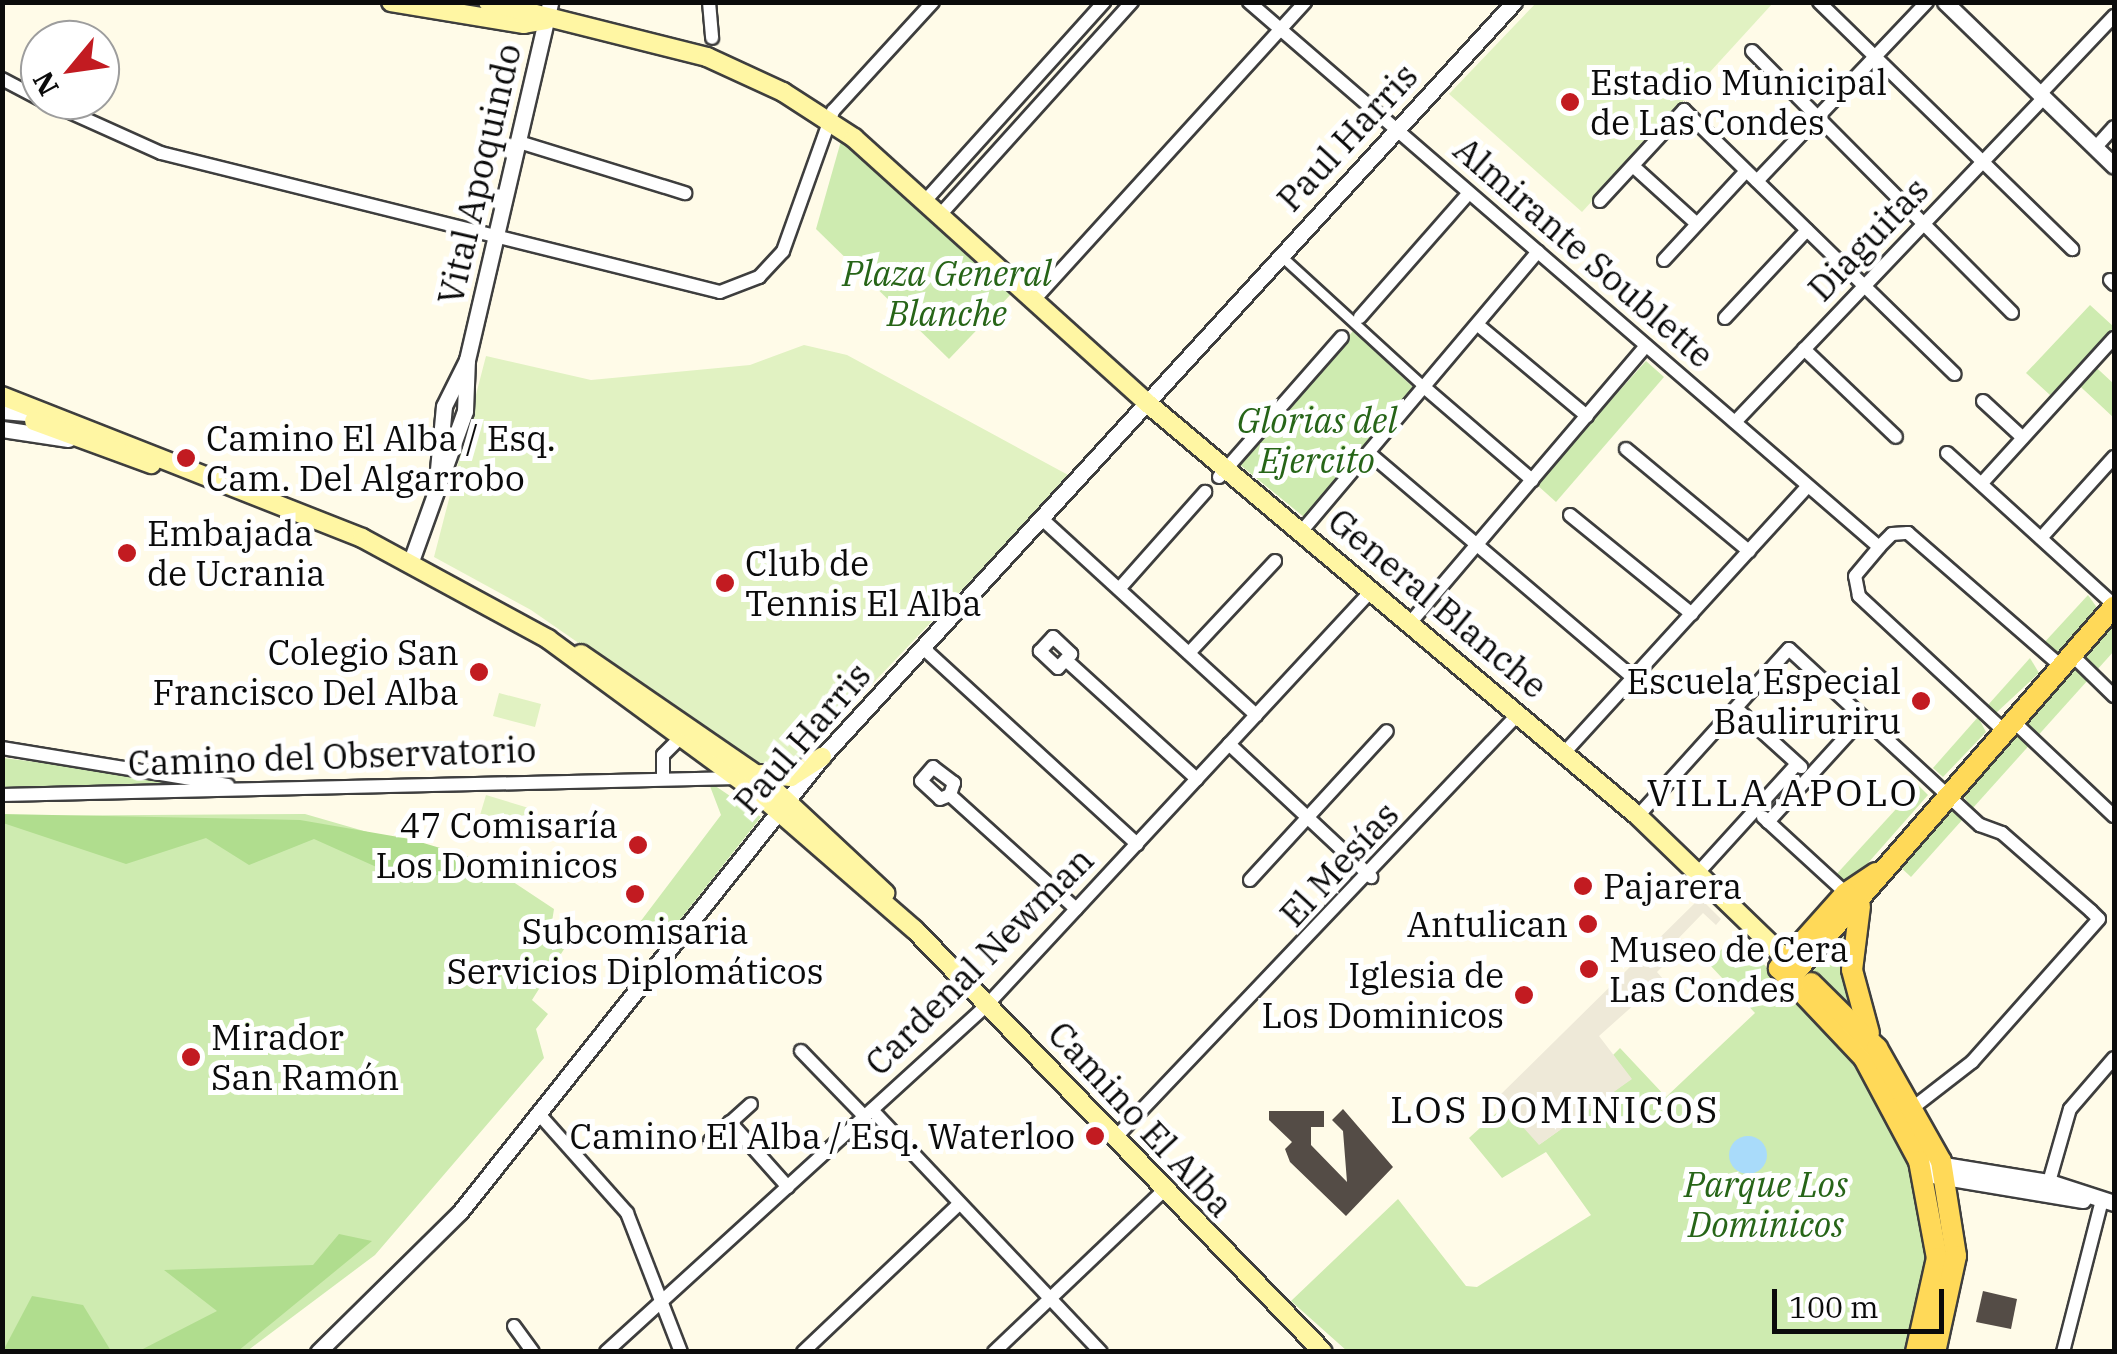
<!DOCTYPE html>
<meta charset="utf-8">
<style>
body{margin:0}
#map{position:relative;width:2117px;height:1354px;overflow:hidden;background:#fffbe8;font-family:"IBM Plex Serif",serif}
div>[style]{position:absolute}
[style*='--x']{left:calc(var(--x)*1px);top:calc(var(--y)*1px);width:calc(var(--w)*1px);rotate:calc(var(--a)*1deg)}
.green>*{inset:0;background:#ceebb0}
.forest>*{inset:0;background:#b0dd8e}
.pitch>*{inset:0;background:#e1f2c2}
.plaza>*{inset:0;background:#eee9d8}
.water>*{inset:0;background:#a9dbfa}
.round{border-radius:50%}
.building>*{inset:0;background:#544c46}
.roads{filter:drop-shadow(2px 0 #3e3e3e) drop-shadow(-2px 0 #3e3e3e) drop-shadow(0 2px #3e3e3e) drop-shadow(0 -2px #3e3e3e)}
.pedestrian>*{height:9px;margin:-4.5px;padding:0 4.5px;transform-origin:4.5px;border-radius:4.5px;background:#fff}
.minor>*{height:12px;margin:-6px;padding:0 6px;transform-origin:6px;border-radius:6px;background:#fff}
.tertiary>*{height:15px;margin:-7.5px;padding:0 7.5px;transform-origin:7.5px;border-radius:7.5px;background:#fff}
.secondary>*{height:18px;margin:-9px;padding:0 9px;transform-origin:9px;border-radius:9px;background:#fff6a3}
.primary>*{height:20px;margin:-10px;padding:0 10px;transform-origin:10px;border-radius:10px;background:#ffd958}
.dots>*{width:28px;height:28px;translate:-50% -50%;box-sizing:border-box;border:5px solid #fff;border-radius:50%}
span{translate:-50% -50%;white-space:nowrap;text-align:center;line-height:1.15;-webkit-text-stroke:10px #fff;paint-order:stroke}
.poi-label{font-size:35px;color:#0b0b0b}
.left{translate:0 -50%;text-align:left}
.right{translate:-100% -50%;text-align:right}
.street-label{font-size:35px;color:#0b0b0b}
.park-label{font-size:35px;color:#276518;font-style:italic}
.neighbourhood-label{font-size:38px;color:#0b0b0b;letter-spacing:2.5px}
.frame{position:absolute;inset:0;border:5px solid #0b0b0b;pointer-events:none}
.north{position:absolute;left:20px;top:20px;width:100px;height:100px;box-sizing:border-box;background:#fff;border:2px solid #9d9d9d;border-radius:50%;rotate:241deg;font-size:28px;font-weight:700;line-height:40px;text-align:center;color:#0b0b0b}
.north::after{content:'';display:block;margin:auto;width:35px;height:45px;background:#c21b21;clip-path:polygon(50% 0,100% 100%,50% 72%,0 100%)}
.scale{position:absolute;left:1772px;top:1289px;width:172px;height:45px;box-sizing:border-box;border:5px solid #0b0b0b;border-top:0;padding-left:12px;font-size:30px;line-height:35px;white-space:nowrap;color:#0b0b0b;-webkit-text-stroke:8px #fff;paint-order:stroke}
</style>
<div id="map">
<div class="green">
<div style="clip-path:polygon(841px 141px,1013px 292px,949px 359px,816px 229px)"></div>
<div style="clip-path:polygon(2090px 305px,2114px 327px,2086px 358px,2114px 384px,2114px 418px,2069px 376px,2050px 395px,2026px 373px)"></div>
<div style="clip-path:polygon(1353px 331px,1415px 389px,1304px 517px,1239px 464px)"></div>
<div style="clip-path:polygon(1646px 361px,1664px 377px,1556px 502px,1536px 484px)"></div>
<div style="clip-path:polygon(2088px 595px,2098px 609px,2055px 655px,2042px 645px)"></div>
<div style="clip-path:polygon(2114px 623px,2114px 651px,1972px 809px,1961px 792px)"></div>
<div style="clip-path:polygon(2030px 658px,2039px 673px,1996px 713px,1988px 705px)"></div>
<div style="clip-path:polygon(1978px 717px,1986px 732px,1943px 777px,1933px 768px)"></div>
<div style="clip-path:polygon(3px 758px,200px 782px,3px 788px)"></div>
<div style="clip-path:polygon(708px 781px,761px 817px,657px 949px,634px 930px,721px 815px)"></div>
<div style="clip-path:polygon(1918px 785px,1928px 795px,1845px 889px,1833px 878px)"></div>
<div style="clip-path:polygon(1948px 809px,1963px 819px,1911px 877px,1896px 863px)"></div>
<div style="clip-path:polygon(305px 814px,492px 868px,554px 909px,551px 928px,566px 946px,532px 1000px,548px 1014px,536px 1029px,544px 1058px,375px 1255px,247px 1351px,3px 1351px,2px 816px)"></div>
<div style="clip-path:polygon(1843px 930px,1847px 984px,1851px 1010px,1807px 969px)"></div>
<div style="clip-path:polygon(1736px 935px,1851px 1056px,1905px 1149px,1930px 1260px,1905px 1351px,1347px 1351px,1291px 1301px,1398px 1199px,1466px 1286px,1477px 1287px,1591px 1215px,1546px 1152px,1502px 1178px,1469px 1138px,1504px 1106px,1540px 1144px,1631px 1079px,1613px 1055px,1620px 1048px,1666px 1097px,1755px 1013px,1708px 963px)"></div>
</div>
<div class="forest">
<div style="clip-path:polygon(2px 814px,300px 820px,410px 839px,477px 859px,477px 872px,401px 878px,314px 839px,249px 865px,206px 838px,126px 864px,3px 823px)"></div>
<div style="clip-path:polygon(339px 1234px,372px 1241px,238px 1351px,139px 1351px,217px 1311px,164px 1270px,313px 1265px)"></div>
<div style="clip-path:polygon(32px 1296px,83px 1305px,111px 1351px,3px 1351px)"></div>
</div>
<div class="pitch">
<div style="clip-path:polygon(1536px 3px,1773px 3px,1582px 212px,1449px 94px)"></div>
<div style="clip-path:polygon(804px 345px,847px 355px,1070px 476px,779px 782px,531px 610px,434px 557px,486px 356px,591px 380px,750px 365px)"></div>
<div style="clip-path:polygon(499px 693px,541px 704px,535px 727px,493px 716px)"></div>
<div style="clip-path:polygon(486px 795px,532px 809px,524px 836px,478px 822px)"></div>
</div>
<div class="plaza">
<div style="clip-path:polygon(1700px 898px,1721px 919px,1716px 925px,1703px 913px,1673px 944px,1678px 951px,1657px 972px,1663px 979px,1599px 1036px,1632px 1079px,1539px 1145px,1497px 1098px)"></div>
</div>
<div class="water">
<div class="round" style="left:1729px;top:1136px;width:38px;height:38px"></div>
</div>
<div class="building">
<div style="clip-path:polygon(1343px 1109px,1393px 1167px,1346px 1216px,1290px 1162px,1285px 1149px,1292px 1142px,1269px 1120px,1269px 1111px,1324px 1111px,1324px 1127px,1311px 1127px,1311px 1145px,1347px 1182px,1343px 1131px,1332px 1120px)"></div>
<div style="clip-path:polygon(1983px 1291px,2017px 1299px,2011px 1329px,1976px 1322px)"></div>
</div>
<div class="roads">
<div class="pedestrian">
<div style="--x:1279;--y:254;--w:197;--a:42.5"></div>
</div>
<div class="minor">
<div style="--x:709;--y:2;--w:36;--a:85"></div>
<div style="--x:1249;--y:2;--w:833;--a:40.86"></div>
<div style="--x:1819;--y:2;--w:354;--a:44.3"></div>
<div style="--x:1752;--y:51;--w:369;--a:45.2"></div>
<div style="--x:2;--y:79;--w:43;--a:27.8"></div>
<div style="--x:2040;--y:94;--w:108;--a:-46.5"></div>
<div style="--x:43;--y:100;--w:129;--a:24.2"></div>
<div style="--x:161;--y:153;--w:576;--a:13.96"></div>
<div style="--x:720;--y:292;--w:42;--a:-21"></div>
<div style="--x:759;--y:277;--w:35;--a:-47"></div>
<div style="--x:783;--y:251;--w:149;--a:-70.3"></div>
<div style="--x:833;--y:111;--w:148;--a:-47.5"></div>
<div style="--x:519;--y:142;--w:174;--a:17.1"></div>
<div style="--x:2095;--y:148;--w:28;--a:-48"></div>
<div style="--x:1633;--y:166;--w:86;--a:42.2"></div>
<div style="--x:1757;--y:181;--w:247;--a:-46.5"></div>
<div style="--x:925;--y:201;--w:268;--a:-48"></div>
<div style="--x:1600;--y:201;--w:124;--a:-47.3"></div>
<div style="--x:1684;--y:110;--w:378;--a:44.3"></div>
<div style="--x:940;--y:215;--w:287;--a:-48"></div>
<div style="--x:1664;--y:260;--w:121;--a:-47.3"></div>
<div style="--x:2110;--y:280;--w:6;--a:45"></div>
<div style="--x:1034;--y:300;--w:403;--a:-47.7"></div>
<div style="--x:1360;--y:317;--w:165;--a:-48.7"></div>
<div style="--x:1725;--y:318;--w:120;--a:-47"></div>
<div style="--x:1478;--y:325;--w:142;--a:39.9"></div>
<div style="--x:1804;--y:349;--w:127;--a:43.7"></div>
<div style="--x:1424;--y:387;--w:143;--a:40.7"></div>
<div style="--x:1983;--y:401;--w:54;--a:42.8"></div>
<div style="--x:1735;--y:422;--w:448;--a:-46.4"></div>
<div style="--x:1626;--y:449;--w:160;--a:39.7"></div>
<div style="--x:1369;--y:453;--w:347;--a:40.4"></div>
<div style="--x:1947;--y:453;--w:226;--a:42.3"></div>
<div style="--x:1219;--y:477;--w:186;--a:-48.7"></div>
<div style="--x:1982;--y:483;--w:196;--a:-47.7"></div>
<div style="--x:1570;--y:515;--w:157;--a:39.1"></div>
<div style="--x:1041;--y:518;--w:292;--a:42.5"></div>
<div style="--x:1301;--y:532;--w:367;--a:-49.8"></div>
<div style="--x:2041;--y:538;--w:109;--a:-48"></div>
<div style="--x:1119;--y:589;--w:130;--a:-48.4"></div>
<div style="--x:1410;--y:623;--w:364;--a:-49.6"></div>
<div style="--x:1053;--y:637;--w:25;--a:43"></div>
<div style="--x:1071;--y:654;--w:19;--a:133"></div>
<div style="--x:1058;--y:668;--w:25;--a:-137"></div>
<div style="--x:1040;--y:651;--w:19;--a:-47"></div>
<div style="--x:922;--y:647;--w:292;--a:42.5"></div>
<div style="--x:1189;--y:653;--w:126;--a:-46.9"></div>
<div style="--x:2072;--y:655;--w:59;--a:44.3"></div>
<div style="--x:1066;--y:660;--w:177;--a:42.3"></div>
<div style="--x:1736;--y:708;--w:88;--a:42.2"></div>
<div style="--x:2012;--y:720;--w:140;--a:43.3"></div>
<div style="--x:2003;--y:730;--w:197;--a:-137.1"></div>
<div style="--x:1859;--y:596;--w:20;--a:-101"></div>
<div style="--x:1855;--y:576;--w:38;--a:-50"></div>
<div style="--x:1879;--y:547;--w:18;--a:-45"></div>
<div style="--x:1892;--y:534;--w:16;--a:-4"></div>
<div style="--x:1908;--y:533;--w:203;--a:41"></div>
<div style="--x:1229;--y:744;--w:195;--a:43.1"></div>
<div style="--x:2;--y:748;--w:229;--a:9.3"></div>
<div style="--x:1565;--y:752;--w:360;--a:-47.6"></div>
<div style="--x:663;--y:777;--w:22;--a:-90"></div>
<div style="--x:663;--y:755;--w:30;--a:-45"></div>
<div style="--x:2;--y:795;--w:736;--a:-1.32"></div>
<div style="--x:950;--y:795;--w:13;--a:-72"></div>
<div style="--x:954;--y:783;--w:26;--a:-143"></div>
<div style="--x:933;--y:767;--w:18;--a:131"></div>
<div style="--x:921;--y:781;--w:26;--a:43"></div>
<div style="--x:940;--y:799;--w:11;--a:-22"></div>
<div style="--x:950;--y:795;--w:170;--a:42.1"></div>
<div style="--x:1638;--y:816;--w:225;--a:-47.9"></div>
<div style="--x:1789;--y:649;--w:260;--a:42.7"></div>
<div style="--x:1980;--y:825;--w:23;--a:20"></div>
<div style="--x:2002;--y:833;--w:118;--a:41.2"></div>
<div style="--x:2091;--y:911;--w:11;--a:45"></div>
<div style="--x:2099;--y:919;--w:191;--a:131.6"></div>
<div style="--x:1972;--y:1062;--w:72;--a:142.3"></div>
<div style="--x:1763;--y:817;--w:113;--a:42.5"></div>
<div style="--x:1768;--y:822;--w:142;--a:-47.6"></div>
<div style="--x:1696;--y:875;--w:150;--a:-47.7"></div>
<div style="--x:1250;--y:880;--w:202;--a:-47.4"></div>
<div style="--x:801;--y:1051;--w:92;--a:45.9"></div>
<div style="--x:872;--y:1110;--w:333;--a:46.6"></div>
<div style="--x:538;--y:1113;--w:134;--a:48.3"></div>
<div style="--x:627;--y:1213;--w:149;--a:68.8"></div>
<div style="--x:730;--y:1122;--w:87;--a:48.3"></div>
<div style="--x:1115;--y:1138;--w:586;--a:-46.45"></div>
<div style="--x:710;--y:1141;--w:55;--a:-42.1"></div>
<div style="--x:2049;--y:1182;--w:76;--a:-74"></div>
<div style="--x:2070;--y:1109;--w:67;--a:-49.2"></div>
<div style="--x:514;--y:1326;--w:32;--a:54"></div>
<div style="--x:606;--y:1352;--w:517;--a:-42.33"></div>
<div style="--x:988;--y:1004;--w:565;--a:-47.15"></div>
<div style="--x:803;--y:1352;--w:216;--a:-43.5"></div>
<div style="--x:994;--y:1352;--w:235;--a:-43.6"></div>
<div style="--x:2063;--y:1352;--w:157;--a:-75.6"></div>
</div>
<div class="tertiary">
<div style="--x:1945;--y:2;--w:235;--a:44.1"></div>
<div style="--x:2;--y:411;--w:36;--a:5"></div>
<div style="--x:2;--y:429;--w:67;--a:8.6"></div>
<div style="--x:437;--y:480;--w:74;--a:-84.6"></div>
<div style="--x:444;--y:406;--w:51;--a:-63.4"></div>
<div style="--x:411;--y:561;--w:159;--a:-70.2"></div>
<div style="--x:465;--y:411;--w:51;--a:-87.8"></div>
<div style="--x:467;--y:360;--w:367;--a:-76.9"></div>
<div style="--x:1919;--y:1161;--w:132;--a:9.2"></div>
<div style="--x:2049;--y:1182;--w:68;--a:17.9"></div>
<div style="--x:1933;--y:1175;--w:152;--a:9.5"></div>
<div style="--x:318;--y:1352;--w:199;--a:-44.6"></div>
<div style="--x:460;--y:1212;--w:581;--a:-51.49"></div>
<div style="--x:822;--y:757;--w:1024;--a:-47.49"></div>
</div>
<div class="secondary">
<div style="--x:391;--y:2;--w:135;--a:9.4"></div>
<div style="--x:524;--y:24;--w:22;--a:-10"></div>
<div style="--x:488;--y:2;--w:226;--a:14.1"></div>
<div style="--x:707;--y:57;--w:84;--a:24.7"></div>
<div style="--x:783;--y:92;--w:85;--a:32.9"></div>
<div style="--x:854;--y:138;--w:394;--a:42.1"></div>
<div style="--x:1146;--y:402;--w:643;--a:40.08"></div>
<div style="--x:1638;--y:816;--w:207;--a:44"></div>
<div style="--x:2;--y:396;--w:387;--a:21.5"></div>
<div style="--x:362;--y:538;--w:212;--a:28.5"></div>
<div style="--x:548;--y:639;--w:257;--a:36.3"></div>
<div style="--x:755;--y:791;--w:211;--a:41"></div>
<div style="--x:914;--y:929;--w:588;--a:45.96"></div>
<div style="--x:34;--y:421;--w:125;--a:20.2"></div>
<div style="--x:581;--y:654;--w:222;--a:34.5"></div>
<div style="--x:764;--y:780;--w:166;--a:43"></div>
<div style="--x:761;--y:774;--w:30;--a:6"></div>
<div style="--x:791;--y:777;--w:37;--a:-33"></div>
</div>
<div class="primary">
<div style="--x:1876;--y:873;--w:36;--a:146"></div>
<div style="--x:1846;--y:893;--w:101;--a:131.8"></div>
<div style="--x:1779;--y:968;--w:124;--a:46.6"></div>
<div style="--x:1864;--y:1058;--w:117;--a:61.9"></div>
<div style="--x:1919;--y:1161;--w:99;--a:79.5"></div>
<div style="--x:1937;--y:1258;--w:96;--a:102.6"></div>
<div style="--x:1860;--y:906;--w:64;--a:97.1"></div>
<div style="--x:1852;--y:970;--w:65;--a:74.9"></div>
<div style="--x:1789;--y:979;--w:494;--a:-48.9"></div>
<div style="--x:1811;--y:983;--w:93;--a:44.6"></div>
<div style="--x:1877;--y:1048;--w:130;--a:60.5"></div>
<div style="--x:1941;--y:1161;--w:96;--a:81"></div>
<div style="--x:1956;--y:1256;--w:98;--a:102.3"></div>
</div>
</div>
<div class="dots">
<div style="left:1570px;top:102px;background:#c21b21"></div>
<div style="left:186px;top:458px;background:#c21b21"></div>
<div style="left:127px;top:553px;background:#c21b21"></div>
<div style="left:725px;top:583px;background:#c21b21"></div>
<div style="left:479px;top:672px;background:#c21b21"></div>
<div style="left:1921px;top:701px;background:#c21b21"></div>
<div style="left:638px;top:845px;background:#c21b21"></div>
<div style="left:1583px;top:886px;background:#c21b21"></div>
<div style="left:635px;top:894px;background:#c21b21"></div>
<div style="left:1588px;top:924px;background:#c21b21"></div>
<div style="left:1589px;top:969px;background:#c21b21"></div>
<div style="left:1524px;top:995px;background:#c21b21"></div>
<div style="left:191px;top:1057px;background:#c21b21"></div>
<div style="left:1095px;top:1136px;background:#c21b21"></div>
</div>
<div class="poi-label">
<span class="left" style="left:1590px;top:102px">Estadio Municipal<br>de Las Condes</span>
<span class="left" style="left:206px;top:458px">Camino El Alba / Esq.<br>Cam. Del Algarrobo</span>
<span class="left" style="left:147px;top:553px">Embajada<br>de Ucrania</span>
<span class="left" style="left:745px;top:583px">Club de<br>Tennis El Alba</span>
<span class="right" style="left:459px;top:672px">Colegio San<br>Francisco Del Alba</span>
<span class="right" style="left:1901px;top:701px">Escuela Especial<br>Bauliruriru</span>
<span class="right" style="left:618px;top:845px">47 Comisaría<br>Los Dominicos</span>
<span class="left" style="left:1603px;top:886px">Pajarera</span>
<span class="right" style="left:1568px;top:924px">Antulican</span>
<span style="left:635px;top:951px">Subcomisaria<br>Servicios Diplomáticos</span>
<span class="left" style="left:1609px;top:969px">Museo de Cera<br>Las Condes</span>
<span class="right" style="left:1504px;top:995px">Iglesia de<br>Los Dominicos</span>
<span class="left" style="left:211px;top:1057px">Mirador<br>San Ramón</span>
<span class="right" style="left:1075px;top:1136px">Camino El Alba / Esq. Waterloo</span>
</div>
<div class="street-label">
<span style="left:1347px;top:137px;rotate:-47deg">Paul Harris</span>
<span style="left:479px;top:174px;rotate:-77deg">Vital Apoquindo</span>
<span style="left:1868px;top:239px;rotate:-46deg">Diaguitas</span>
<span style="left:1584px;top:252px;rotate:41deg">Almirante Soublette</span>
<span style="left:1438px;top:603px;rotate:40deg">General Blanche</span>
<span style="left:802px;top:738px;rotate:-49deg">Paul Harris</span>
<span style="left:332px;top:756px;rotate:-2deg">Camino del Observatorio</span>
<span style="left:1339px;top:864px;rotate:-47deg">El Mesías</span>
<span style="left:979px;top:961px;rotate:-45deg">Cardenal Newman</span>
<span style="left:1141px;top:1119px;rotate:47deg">Camino El Alba</span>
</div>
<div class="park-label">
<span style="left:947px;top:293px">Plaza General<br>Blanche</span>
<span style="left:1317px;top:440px">Glorias del<br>Ejercito</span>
<span style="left:1766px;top:1204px">Parque Los<br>Dominicos</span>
</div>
<div class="neighbourhood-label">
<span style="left:1783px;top:792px">VILLA APOLO</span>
<span style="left:1555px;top:1109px">LOS DOMINICOS</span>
</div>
<div class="frame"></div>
<div class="north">N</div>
<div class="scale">100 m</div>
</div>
